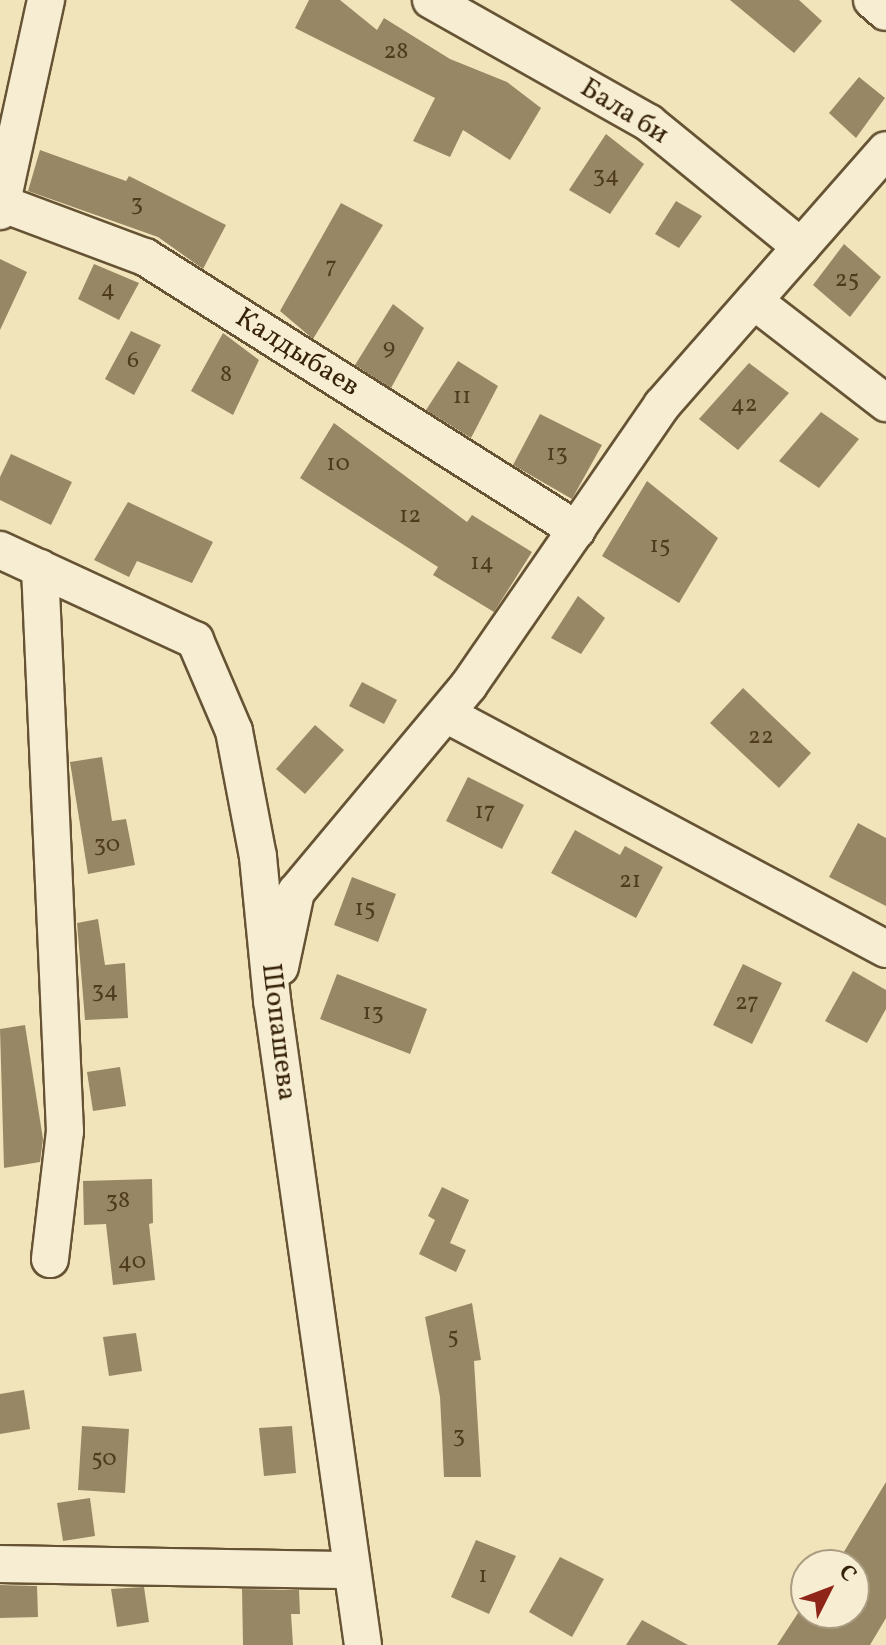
<!DOCTYPE html>
<meta charset="utf-8">
<style>
body{margin:0}
#map{position:relative;width:886px;height:1645px;overflow:hidden;background:#f1e4ba;font-family:Vollkorn,serif}
div>[style]{position:absolute}
[style*='--x']{left:calc(var(--x)*1px);top:calc(var(--y)*1px);width:calc(var(--w)*1px);rotate:calc(var(--a)*1deg)}
.building>*{inset:0;background:#988765}
.roads{filter:drop-shadow(2px 0 #665334) drop-shadow(-2px 0 #665334) drop-shadow(0 2px #665334) drop-shadow(0 -2px #665334)}
.minor>*{height:36px;margin:-18px;padding:0 18px;transform-origin:18px;border-radius:18px;background:#f6edd2}
span{translate:-50% -50%;white-space:nowrap;text-align:center;line-height:1.15;-webkit-text-stroke:6px #f6edd2;paint-order:stroke}
.number-label{font-size:24px;color:#4f3c1f}
.number-label span{-webkit-text-stroke-width:0}
.street-label{font-size:28px;color:#372308}
.north{position:absolute;left:790px;top:1549px;width:80px;height:80px;box-sizing:border-box;background:#f6edd2;border:2px solid #aa9c81;border-radius:50%;rotate:48deg;font-size:22px;font-weight:700;line-height:32px;text-align:center;color:#372308}
.north::after{content:'';display:block;margin:auto;width:28px;height:36px;background:#8f2418;clip-path:polygon(50% 0,100% 100%,50% 72%,0 100%)}
</style>
<div id="map">
<div class="building">
<div style="clip-path:polygon(309px 0,340px 0,377px 30px,384px 18px,450px 59px,507px 82px,541px 108px,510px 160px,463px 130px,450px 157px,413px 141px,435px 98px,295px 28px)"></div>
<div style="clip-path:polygon(730px 0,799px 0,822px 21px,794px 53px)"></div>
<div style="clip-path:polygon(859px 77px,885px 98px,856px 138px,829px 113px)"></div>
<div style="clip-path:polygon(606px 134px,644px 164px,610px 214px,569px 190px)"></div>
<div style="clip-path:polygon(40px 150px,126px 181px,129px 176px,226px 225px,203px 269px,158px 237px,28px 191px)"></div>
<div style="clip-path:polygon(676px 201px,702px 216px,679px 248px,655px 234px)"></div>
<div style="clip-path:polygon(341px 203px,383px 225px,313px 339px,280px 311px)"></div>
<div style="clip-path:polygon(844px 244px,881px 277px,850px 317px,813px 285px)"></div>
<div style="clip-path:polygon(0 259px,27px 272px,0 330px)"></div>
<div style="clip-path:polygon(94px 264px,139px 283px,119px 320px,78px 299px)"></div>
<div style="clip-path:polygon(393px 304px,424px 328px,391px 388px,355px 365px)"></div>
<div style="clip-path:polygon(131px 331px,161px 345px,134px 395px,105px 379px)"></div>
<div style="clip-path:polygon(223px 333px,259px 360px,233px 415px,191px 391px)"></div>
<div style="clip-path:polygon(458px 361px,498px 386px,471px 438px,426px 410px)"></div>
<div style="clip-path:polygon(749px 363px,789px 393px,738px 450px,699px 419px)"></div>
<div style="clip-path:polygon(821px 412px,859px 439px,819px 488px,779px 461px)"></div>
<div style="clip-path:polygon(540px 414px,602px 445px,572px 499px,513px 465px)"></div>
<div style="clip-path:polygon(334px 423px,467px 522px,472px 515px,532px 552px,494px 612px,433px 575px,438px 567px,300px 478px)"></div>
<div style="clip-path:polygon(11px 454px,72px 482px,51px 525px,0 500px,0 477px)"></div>
<div style="clip-path:polygon(647px 481px,718px 538px,679px 603px,602px 556px)"></div>
<div style="clip-path:polygon(128px 502px,213px 542px,192px 583px,137px 561px,129px 577px,94px 560px)"></div>
<div style="clip-path:polygon(578px 596px,605px 618px,581px 654px,551px 638px)"></div>
<div style="clip-path:polygon(362px 682px,397px 700px,384px 724px,349px 706px)"></div>
<div style="clip-path:polygon(743px 688px,811px 753px,779px 788px,710px 723px)"></div>
<div style="clip-path:polygon(315px 725px,344px 750px,305px 794px,276px 769px)"></div>
<div style="clip-path:polygon(102px 757px,112px 821px,126px 819px,135px 865px,88px 874px,70px 762px)"></div>
<div style="clip-path:polygon(468px 777px,524px 805px,502px 849px,446px 821px)"></div>
<div style="clip-path:polygon(858px 823px,886px 838px,886px 906px,829px 877px)"></div>
<div style="clip-path:polygon(575px 830px,620px 855px,625px 846px,663px 867px,636px 918px,551px 873px)"></div>
<div style="clip-path:polygon(352px 877px,396px 894px,378px 942px,334px 925px)"></div>
<div style="clip-path:polygon(98px 919px,105px 965px,125px 963px,128px 1018px,85px 1020px,77px 923px)"></div>
<div style="clip-path:polygon(743px 964px,782px 983px,752px 1044px,713px 1025px)"></div>
<div style="clip-path:polygon(853px 971px,886px 990px,886px 1009px,867px 1043px,825px 1021px)"></div>
<div style="clip-path:polygon(337px 974px,427px 1009px,410px 1054px,320px 1019px)"></div>
<div style="clip-path:polygon(25px 1025px,43px 1139px,40px 1162px,4px 1168px,0 1029px)"></div>
<div style="clip-path:polygon(120px 1067px,126px 1106px,93px 1111px,87px 1072px)"></div>
<div style="clip-path:polygon(152px 1179px,153px 1223px,149px 1224px,155px 1280px,113px 1285px,106px 1224px,84px 1225px,83px 1181px)"></div>
<div style="clip-path:polygon(442px 1187px,469px 1200px,450px 1243px,466px 1250px,456px 1272px,419px 1254px,435px 1220px,428px 1216px)"></div>
<div style="clip-path:polygon(472px 1303px,481px 1360px,474px 1361px,481px 1477px,444px 1477px,440px 1397px,425px 1317px)"></div>
<div style="clip-path:polygon(136px 1333px,142px 1371px,109px 1376px,103px 1337px)"></div>
<div style="clip-path:polygon(24px 1390px,30px 1429px,0 1434px,0 1394px)"></div>
<div style="clip-path:polygon(82px 1426px,129px 1429px,125px 1493px,78px 1490px)"></div>
<div style="clip-path:polygon(292px 1426px,296px 1473px,264px 1476px,259px 1428px)"></div>
<div style="clip-path:polygon(886px 1482px,886px 1618px,870px 1645px,777px 1645px,798px 1613px,854px 1613px,854px 1565px,836px 1565px)"></div>
<div style="clip-path:polygon(90px 1498px,95px 1536px,63px 1541px,57px 1503px)"></div>
<div style="clip-path:polygon(476px 1540px,516px 1556px,489px 1614px,451px 1597px)"></div>
<div style="clip-path:polygon(560px 1557px,604px 1579px,572px 1637px,529px 1612px)"></div>
<div style="clip-path:polygon(0 1585px,37px 1586px,38px 1617px,0 1618px)"></div>
<div style="clip-path:polygon(144px 1587px,149px 1622px,117px 1627px,111px 1589px)"></div>
<div style="clip-path:polygon(242px 1589px,299px 1590px,300px 1614px,291px 1614px,293px 1645px,243px 1645px)"></div>
<div style="clip-path:polygon(642px 1620px,688px 1645px,626px 1645px)"></div>
</div>
<div class="roads">
<div class="minor">
<div style="--x:431;--y:0;--w:250;--a:29.4"></div>
<div style="--x:649;--y:123;--w:196;--a:39.2"></div>
<div style="--x:872;--y:0;--w:18;--a:41"></div>
<div style="--x:3;--y:204;--w:152;--a:20.5"></div>
<div style="--x:145;--y:257;--w:511;--a:32.29"></div>
<div style="--x:0;--y:211;--w:216;--a:-77.7"></div>
<div style="--x:754;--y:301;--w:167;--a:37.7"></div>
<div style="--x:0;--y:550;--w:215;--a:24.8"></div>
<div style="--x:195;--y:640;--w:99;--a:66.8"></div>
<div style="--x:234;--y:731;--w:128;--a:79.2"></div>
<div style="--x:258;--y:857;--w:144;--a:84.4"></div>
<div style="--x:272;--y:1000;--w:651;--a:81.97"></div>
<div style="--x:40;--y:568;--w:564;--a:87.46"></div>
<div style="--x:65;--y:1131;--w:129;--a:96.7"></div>
<div style="--x:446;--y:714;--w:499;--a:28.1"></div>
<div style="--x:280;--y:967;--w:77;--a:-78"></div>
<div style="--x:296;--y:892;--w:270;--a:-50.1"></div>
<div style="--x:469;--y:685;--w:340;--a:-55.4"></div>
<div style="--x:662;--y:405;--w:339;--a:-48.7"></div>
<div style="--x:0;--y:1564;--w:352;--a:1"></div>
</div>
</div>
<div class="number-label">
<span style="left:396px;top:53px">28</span>
<span style="left:606px;top:177px">34</span>
<span style="left:137px;top:205px">3</span>
<span style="left:331px;top:268px">7</span>
<span style="left:847px;top:281px">25</span>
<span style="left:108px;top:291px">4</span>
<span style="left:389px;top:349px">9</span>
<span style="left:133px;top:362px">6</span>
<span style="left:226px;top:376px">8</span>
<span style="left:462px;top:398px">11</span>
<span style="left:744px;top:406px">42</span>
<span style="left:557px;top:455px">13</span>
<span style="left:338px;top:465px">10</span>
<span style="left:410px;top:517px">12</span>
<span style="left:660px;top:547px">15</span>
<span style="left:482px;top:564px">14</span>
<span style="left:761px;top:738px">22</span>
<span style="left:485px;top:813px">17</span>
<span style="left:107px;top:846px">30</span>
<span style="left:630px;top:882px">21</span>
<span style="left:365px;top:910px">15</span>
<span style="left:105px;top:992px">34</span>
<span style="left:747px;top:1004px">27</span>
<span style="left:373px;top:1014px">13</span>
<span style="left:118px;top:1202px">38</span>
<span style="left:132px;top:1263px">40</span>
<span style="left:453px;top:1338px">5</span>
<span style="left:459px;top:1437px">3</span>
<span style="left:104px;top:1460px">50</span>
<span style="left:483px;top:1577px">1</span>
</div>
<div class="street-label">
<span style="left:624px;top:112px;rotate:32deg">Бала би</span>
<span style="left:297px;top:353px;rotate:32deg">Калдыбаев</span>
<span style="left:278px;top:1032px;rotate:83deg">Шопашева</span>
</div>
<div class="north">С</div>
</div>
